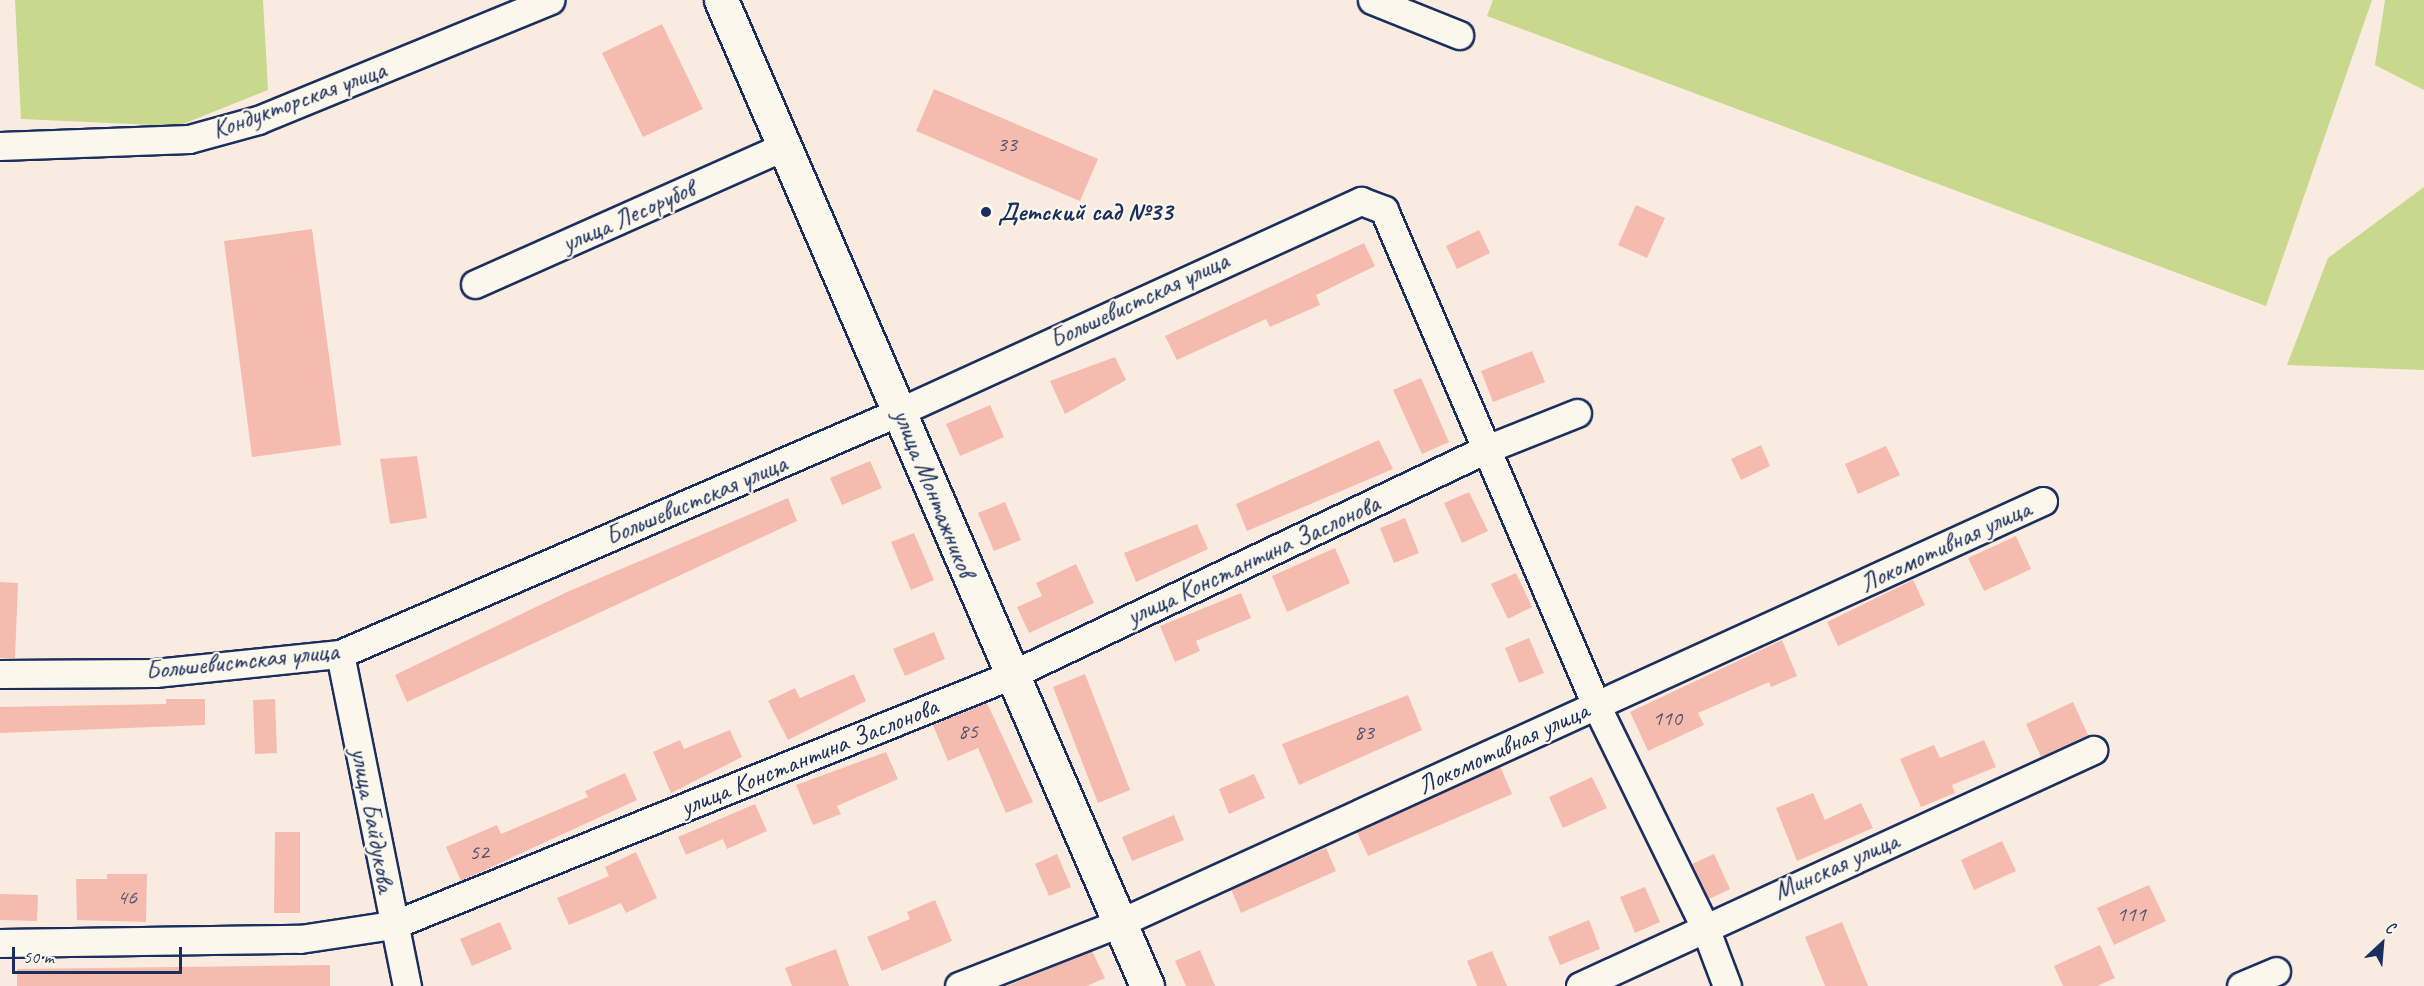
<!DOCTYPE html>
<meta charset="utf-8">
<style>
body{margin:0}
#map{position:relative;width:2424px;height:986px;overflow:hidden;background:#faebe0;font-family:Caveat,sans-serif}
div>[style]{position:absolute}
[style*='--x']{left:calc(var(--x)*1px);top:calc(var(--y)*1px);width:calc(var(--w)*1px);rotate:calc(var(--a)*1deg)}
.green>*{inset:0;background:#c8d88c}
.building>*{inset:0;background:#f5bbaf}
.roads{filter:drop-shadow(2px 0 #1b2f5e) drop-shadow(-2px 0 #1b2f5e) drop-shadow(0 2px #1b2f5e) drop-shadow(0 -2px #1b2f5e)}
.minor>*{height:27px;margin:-13.5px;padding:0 13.5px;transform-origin:13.5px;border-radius:13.5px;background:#fbf7ec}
.tertiary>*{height:33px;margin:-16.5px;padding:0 16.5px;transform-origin:16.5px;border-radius:16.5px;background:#fbf7ec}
.dots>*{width:16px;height:16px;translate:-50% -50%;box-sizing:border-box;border:3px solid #fbf7ec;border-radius:50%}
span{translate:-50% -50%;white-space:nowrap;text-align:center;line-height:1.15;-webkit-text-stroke:4.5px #fbf7ec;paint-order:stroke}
.number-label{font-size:22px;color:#525272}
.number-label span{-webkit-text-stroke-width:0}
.street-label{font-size:26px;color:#1b2f5e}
.poi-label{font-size:26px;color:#1b2f5e;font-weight:700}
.left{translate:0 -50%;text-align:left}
.north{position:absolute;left:2352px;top:914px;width:60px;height:60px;-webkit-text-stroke:4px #fbf7ec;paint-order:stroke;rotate:26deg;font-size:16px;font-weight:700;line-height:24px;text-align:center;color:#1b2f5e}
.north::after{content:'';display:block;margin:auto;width:21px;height:27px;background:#1b2f5e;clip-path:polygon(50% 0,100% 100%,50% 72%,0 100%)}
.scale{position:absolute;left:12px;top:947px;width:170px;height:27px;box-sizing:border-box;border:3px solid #1b2f5e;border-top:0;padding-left:8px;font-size:18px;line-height:21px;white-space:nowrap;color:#1b2f5e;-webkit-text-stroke:4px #fbf7ec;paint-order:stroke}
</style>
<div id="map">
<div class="green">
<div style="clip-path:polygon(15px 0,263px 0,268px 90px,178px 126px,21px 119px)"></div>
<div style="clip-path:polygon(1493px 0,2372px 0,2266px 306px,1487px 16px)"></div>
<div style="clip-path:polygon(2385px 0,2424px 0,2424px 90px,2375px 65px)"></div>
<div style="clip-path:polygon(2424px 187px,2424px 370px,2287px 365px,2328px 258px)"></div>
</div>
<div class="building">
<div style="clip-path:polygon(662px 24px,703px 109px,643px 137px,602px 53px)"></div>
<div style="clip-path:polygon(934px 89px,1098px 159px,1080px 201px,916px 131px)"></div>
<div style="clip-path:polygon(1636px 205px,1665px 218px,1647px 258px,1618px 245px)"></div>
<div style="clip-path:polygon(312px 229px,341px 445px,252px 457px,224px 241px)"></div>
<div style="clip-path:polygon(1479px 230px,1490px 253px,1457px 269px,1446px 246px)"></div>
<div style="clip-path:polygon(1364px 243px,1375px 266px,1316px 295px,1320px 305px,1270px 327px,1266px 319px,1177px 360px,1165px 336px)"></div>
<div style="clip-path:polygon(1532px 351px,1545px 382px,1493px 402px,1481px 371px)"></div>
<div style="clip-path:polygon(1115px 357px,1126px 380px,1065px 414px,1050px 381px)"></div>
<div style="clip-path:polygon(1421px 378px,1449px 442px,1422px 454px,1393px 390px)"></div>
<div style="clip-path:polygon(990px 405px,1004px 437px,960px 456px,946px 424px)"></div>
<div style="clip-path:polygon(1379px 440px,1393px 469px,1247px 531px,1236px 504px)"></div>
<div style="clip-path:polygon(1761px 445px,1770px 466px,1741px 480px,1731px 459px)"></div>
<div style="clip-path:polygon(1886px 446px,1900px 475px,1858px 494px,1845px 464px)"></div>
<div style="clip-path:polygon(417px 456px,427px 518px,390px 524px,380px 459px)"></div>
<div style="clip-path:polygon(870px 461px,882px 488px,842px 505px,830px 478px)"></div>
<div style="clip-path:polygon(1469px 492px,1488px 531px,1462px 543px,1444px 503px)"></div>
<div style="clip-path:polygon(788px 498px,797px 521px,407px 702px,395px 675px,567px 592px)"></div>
<div style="clip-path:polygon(1005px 502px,1021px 540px,994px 551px,978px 513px)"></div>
<div style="clip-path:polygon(1405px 518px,1419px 553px,1394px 563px,1380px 528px)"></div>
<div style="clip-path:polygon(1197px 524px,1208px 549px,1136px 582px,1124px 553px)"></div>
<div style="clip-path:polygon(914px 533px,934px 580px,911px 590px,891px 542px)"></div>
<div style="clip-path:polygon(2016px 536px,2031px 569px,1984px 591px,1968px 558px)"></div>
<div style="clip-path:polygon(1335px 548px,1350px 583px,1287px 612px,1272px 576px)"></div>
<div style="clip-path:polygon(1076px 564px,1094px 603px,1029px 633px,1017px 607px,1042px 596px,1036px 583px)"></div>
<div style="clip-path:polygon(1516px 573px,1532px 607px,1508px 619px,1491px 584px)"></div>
<div style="clip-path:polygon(1913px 580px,1925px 605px,1838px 646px,1827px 622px)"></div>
<div style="clip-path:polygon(0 582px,18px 583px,15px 658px,0 658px)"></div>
<div style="clip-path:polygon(1241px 593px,1251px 618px,1196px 641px,1200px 651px,1175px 662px,1160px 626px)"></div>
<div style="clip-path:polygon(934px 632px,945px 659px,905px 676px,893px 649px)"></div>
<div style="clip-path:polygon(1529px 638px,1544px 673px,1519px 683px,1505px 648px)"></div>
<div style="clip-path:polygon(1782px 640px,1797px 676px,1771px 687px,1769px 682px,1698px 713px,1704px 725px,1648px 751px,1630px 712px)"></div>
<div style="clip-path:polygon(854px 674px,866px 701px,788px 740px,768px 701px,795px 688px,800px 698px)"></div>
<div style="clip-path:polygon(1085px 674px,1130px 790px,1098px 803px,1053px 687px)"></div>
<div style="clip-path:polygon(1408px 695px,1422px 730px,1299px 785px,1282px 744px)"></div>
<div style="clip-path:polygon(166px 699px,205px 699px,205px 725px,0 733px,0 707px,166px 704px)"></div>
<div style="clip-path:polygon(275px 699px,277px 753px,255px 754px,253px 700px)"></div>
<div style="clip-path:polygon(2073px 702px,2088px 735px,2041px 757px,2026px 724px)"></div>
<div style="clip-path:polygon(987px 703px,1033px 802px,1006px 813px,978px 748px,948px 761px,933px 725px)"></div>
<div style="clip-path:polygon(730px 730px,742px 757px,671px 793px,653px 752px,680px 740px,684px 749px)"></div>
<div style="clip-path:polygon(1984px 740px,1996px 767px,1952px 785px,1955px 793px,1921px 807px,1900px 759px,1934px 745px,1940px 758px)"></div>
<div style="clip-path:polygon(886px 752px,898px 779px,837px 806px,841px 814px,813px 825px,796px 785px)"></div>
<div style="clip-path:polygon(1500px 766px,1512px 794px,1368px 856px,1357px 832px)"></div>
<div style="clip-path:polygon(625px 773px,637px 800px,461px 881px,446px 847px,497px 825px,501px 834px,588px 797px,585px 791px)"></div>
<div style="clip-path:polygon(1254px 774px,1265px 798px,1229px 814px,1219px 789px)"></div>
<div style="clip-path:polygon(1592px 777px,1607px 808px,1563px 828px,1549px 797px)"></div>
<div style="clip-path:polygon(1813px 793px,1825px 820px,1861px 803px,1873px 828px,1797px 861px,1776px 808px)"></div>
<div style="clip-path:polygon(755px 804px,767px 831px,727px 849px,723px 839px,686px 855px,678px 837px)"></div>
<div style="clip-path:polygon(1174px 815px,1184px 840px,1132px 861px,1122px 837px)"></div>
<div style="clip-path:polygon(275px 832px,300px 832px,300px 913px,274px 913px)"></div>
<div style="clip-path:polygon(2002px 841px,2016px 871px,1974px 890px,1961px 860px)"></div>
<div style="clip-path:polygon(1326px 848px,1336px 871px,1241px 913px,1231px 889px)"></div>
<div style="clip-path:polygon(636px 852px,657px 898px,626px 913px,621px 903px,569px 925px,557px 898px,609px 876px,605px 867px)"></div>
<div style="clip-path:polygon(1057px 854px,1071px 887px,1049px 896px,1035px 864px)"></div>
<div style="clip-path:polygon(1714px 854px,1730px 889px,1709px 899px,1692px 864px)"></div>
<div style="clip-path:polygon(107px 874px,147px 874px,146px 922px,77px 920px,76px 879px,107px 879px)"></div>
<div style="clip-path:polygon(2149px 885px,2166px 921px,2114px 945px,2097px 908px)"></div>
<div style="clip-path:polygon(1645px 887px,1660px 922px,1635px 933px,1620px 897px)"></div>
<div style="clip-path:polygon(0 894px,38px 895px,37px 921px,0 920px)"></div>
<div style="clip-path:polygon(935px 900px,952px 941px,882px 971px,867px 937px,910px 919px,907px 912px)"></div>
<div style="clip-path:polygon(1589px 920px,1600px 949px,1560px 965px,1548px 937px)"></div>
<div style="clip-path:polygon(500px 922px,512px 949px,472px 966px,460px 939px)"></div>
<div style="clip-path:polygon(1842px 922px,1868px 986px,1825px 986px,1805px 937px)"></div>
<div style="clip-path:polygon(2100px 945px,2115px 978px,2097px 986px,2063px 986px,2054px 966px)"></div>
<div style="clip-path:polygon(836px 949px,849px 986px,792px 986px,785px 968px)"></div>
<div style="clip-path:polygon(1200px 950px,1215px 986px,1186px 986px,1175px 961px)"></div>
<div style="clip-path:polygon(1092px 951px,1105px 978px,1087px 986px,1007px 986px)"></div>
<div style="clip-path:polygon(1492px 951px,1507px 986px,1477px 986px,1467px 961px)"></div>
<div style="clip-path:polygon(330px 965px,330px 986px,17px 986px,17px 969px)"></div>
</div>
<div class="roads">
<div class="minor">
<div style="--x:1372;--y:0;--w:94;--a:21.9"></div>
<div style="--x:0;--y:146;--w:189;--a:-2.1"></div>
<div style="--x:189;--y:139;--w:72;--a:-15.4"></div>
<div style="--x:258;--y:120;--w:316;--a:-22.3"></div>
<div style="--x:475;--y:284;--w:336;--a:-24"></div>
<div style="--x:340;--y:654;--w:339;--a:78.6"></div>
<div style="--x:0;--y:674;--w:155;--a:-0.4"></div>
<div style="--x:155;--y:673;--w:186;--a:-5.9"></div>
<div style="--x:340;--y:654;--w:611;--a:-23.42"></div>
<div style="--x:901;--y:411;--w:506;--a:-24.54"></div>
<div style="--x:1361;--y:201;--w:25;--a:21"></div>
<div style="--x:1384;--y:210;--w:538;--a:66.82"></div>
<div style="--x:1596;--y:705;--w:245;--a:63.9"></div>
<div style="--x:1704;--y:925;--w:65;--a:69.3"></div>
<div style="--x:0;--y:943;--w:300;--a:-0.8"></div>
<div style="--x:300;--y:939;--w:94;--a:-8.6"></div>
<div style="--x:393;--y:925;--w:664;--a:-22.01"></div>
<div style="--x:1009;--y:676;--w:526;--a:-25.44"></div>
<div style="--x:1484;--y:450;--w:100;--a:-21.7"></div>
<div style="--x:959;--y:986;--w:170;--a:-21.4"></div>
<div style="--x:1117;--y:924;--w:1018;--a:-24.55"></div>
<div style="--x:1580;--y:986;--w:565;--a:-24.7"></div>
<div style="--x:2241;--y:986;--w:38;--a:-23"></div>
</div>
<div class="tertiary">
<div style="--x:721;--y:0;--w:1074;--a:66.63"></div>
</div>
</div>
<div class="dots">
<div style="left:986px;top:212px;background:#1b2f5e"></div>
</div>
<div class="number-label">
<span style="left:1007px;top:145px">33</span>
<span style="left:1667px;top:719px">110</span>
<span style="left:968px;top:732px">85</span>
<span style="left:1364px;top:733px">83</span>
<span style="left:479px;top:853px">52</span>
<span style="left:127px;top:898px">46</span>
<span style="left:2131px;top:915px">111</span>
</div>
<div class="street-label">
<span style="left:299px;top:100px;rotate:-20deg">Кондукторская улица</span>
<span style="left:628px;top:216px;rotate:-24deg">улица Лесорубов</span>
<span style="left:1139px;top:300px;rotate:-25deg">Большевистская улица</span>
<span style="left:934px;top:493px;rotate:68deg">улица Монтажников</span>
<span style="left:696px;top:500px;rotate:-23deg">Большевистская улица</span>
<span style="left:1945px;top:546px;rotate:-25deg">Локомотивная улица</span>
<span style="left:1253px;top:560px;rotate:-25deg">улица Константина Заслонова</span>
<span style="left:242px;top:661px;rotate:-6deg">Большевистская улица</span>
<span style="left:1503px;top:748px;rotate:-25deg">Локомотивная улица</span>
<span style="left:809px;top:757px;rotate:-22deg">улица Константина Заслонова</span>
<span style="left:373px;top:820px;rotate:79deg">улица Байдукова</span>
<span style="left:1836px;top:866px;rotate:-24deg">Минская улица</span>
</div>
<div class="poi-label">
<span class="left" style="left:998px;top:212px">Детский сад №33</span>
</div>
<div class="north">С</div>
<div class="scale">50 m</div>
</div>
